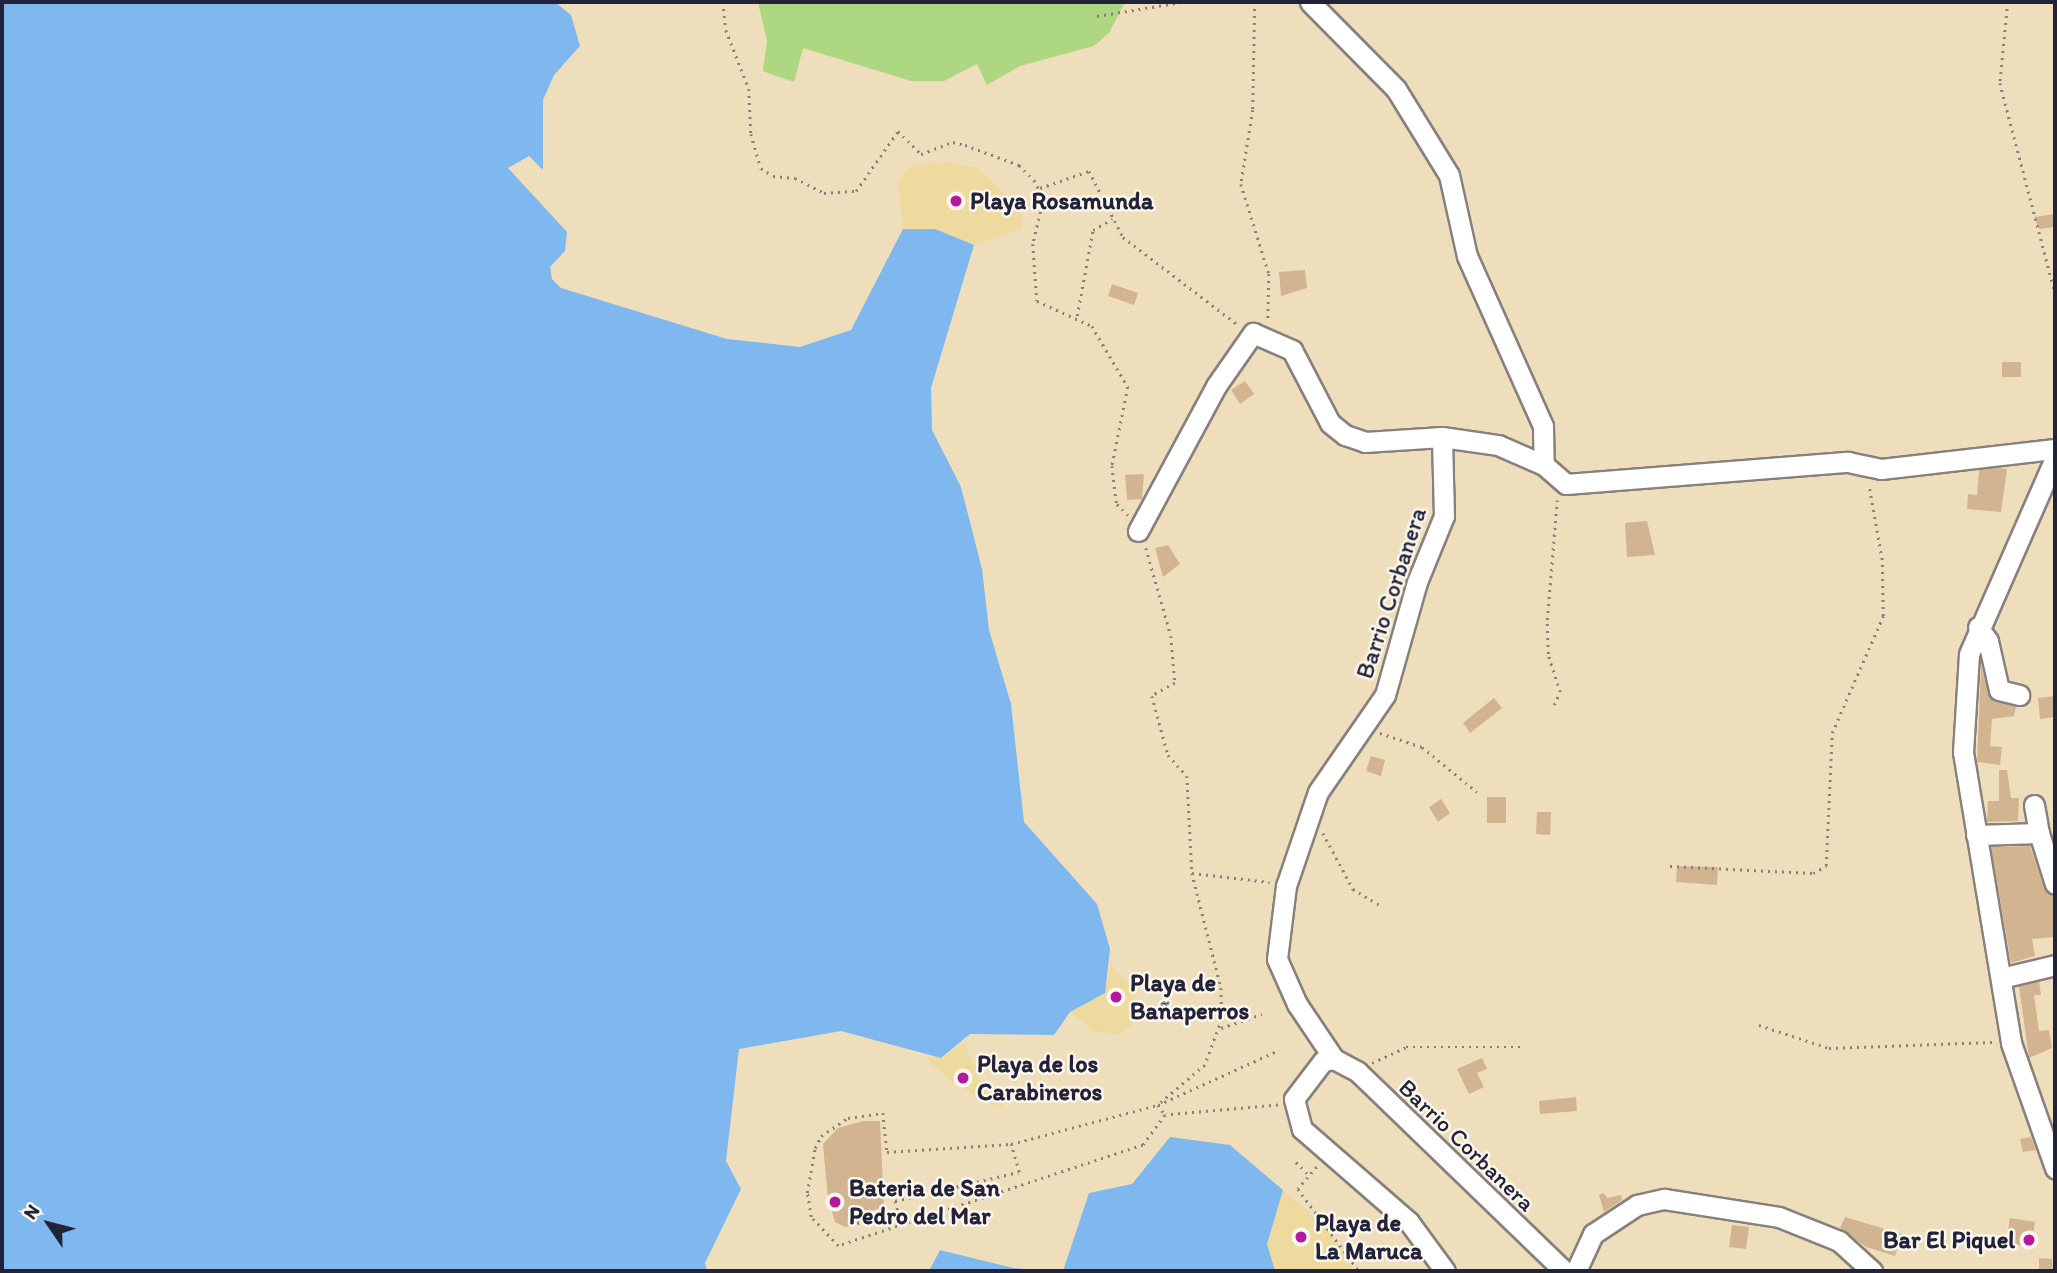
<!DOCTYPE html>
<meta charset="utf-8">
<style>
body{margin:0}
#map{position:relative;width:2057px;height:1273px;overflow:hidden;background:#efdebc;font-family:Itim,sans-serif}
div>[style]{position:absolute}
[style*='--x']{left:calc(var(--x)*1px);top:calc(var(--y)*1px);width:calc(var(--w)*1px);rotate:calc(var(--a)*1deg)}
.green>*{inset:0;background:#aed782}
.sand>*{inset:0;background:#eeda9e}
.water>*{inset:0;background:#7fb7ef}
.building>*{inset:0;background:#d2b590}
.path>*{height:2.5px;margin-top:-1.25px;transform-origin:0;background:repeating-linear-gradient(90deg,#88807c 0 2px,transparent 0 7px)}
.roads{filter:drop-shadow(2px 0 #88807c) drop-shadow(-2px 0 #88807c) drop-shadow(0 2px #88807c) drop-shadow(0 -2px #88807c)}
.minor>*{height:19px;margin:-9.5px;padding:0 9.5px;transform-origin:9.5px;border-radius:9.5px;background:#fff}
.dots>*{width:19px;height:19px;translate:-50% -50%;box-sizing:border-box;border:4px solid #fbf7ec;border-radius:50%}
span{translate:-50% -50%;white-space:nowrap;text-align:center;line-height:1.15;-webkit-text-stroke:5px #fbf7ec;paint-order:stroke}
.poi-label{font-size:24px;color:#22223b;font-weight:700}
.left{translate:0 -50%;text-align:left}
.right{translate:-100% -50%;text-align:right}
.street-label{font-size:24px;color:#22223b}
.frame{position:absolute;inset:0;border:4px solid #22223b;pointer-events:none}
.north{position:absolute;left:14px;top:1189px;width:70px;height:70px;-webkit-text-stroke:5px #fbf7ec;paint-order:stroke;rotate:305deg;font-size:19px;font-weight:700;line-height:28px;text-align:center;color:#22223b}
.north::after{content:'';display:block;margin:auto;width:24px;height:32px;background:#22223b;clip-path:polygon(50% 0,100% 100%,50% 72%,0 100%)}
</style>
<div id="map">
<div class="green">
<div style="clip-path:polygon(758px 2px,1125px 2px,1109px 33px,1094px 46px,1020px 66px,987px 85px,977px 64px,944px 81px,911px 81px,803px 48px,794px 82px,773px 75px,763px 71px,767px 41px)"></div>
</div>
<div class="sand">
<div style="clip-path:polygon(946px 162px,977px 168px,1001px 190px,1022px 212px,1021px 229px,974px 245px,935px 229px,903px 229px,898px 181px,914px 165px)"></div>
<div style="clip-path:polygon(1111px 965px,1136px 992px,1132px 1025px,1120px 1035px,1093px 1031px,1070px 1012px,1104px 993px)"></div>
<div style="clip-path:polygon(964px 1043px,984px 1088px,1008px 1112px,955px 1085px,925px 1057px,942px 1058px)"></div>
<div style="clip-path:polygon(1283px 1190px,1330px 1231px,1353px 1271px,1275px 1271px,1267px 1244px)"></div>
</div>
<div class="water">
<div style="clip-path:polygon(2px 2px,555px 2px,571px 15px,580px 46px,554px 75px,543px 100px,543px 170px,529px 156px,508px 168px,567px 232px,565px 251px,550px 267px,552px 279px,561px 288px,727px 339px,800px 347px,851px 330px,903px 229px,935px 229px,974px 245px,931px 388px,932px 430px,961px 487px,982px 569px,989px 630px,1011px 704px,1024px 822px,1097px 904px,1110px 949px,1105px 993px,1070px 1012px,1054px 1035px,970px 1034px,941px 1058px,841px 1031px,739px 1049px,726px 1161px,741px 1189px,705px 1263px,707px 1271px,2px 1271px)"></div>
<div style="clip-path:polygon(1170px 1137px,1230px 1145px,1283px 1190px,1267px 1244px,1275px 1271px,1063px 1271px,1089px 1193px,1132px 1184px)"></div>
<div style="clip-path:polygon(940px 1250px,1013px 1268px,1046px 1271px,929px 1271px)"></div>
</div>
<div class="building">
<div style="clip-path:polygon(2055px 214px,2055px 227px,2039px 229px,2034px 217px)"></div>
<div style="clip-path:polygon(1305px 270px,1307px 288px,1281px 296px,1279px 272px)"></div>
<div style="clip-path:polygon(1112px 284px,1138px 293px,1134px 305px,1108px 296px)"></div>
<div style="clip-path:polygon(2002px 362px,2021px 362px,2021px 377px,2002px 377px)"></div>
<div style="clip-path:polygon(1245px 381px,1254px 394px,1240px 404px,1231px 390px)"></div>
<div style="clip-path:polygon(1996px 468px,2007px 469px,2001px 512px,1967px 509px,1968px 494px,1977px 495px,1979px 470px)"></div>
<div style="clip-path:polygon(1144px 474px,1142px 499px,1127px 500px,1125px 475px)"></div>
<div style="clip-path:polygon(1647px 521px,1655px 555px,1627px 557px,1625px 523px)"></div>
<div style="clip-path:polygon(1168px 545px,1180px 564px,1163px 577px,1155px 548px)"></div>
<div style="clip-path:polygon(1981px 666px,1990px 698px,2016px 707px,2014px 716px,1992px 719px,1990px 746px,2002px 747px,2000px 765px,1977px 762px)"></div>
<div style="clip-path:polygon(2055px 696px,2055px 717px,2040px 719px,2038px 698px)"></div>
<div style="clip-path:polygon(1494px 698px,1502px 708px,1470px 733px,1463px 723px)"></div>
<div style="clip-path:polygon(1371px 756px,1385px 760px,1381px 776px,1366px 771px)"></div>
<div style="clip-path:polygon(1999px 770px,2007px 770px,2011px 798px,2019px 798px,2018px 821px,1987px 822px,1988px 801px,1999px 801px)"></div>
<div style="clip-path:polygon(1487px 797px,1506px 797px,1506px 823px,1487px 823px)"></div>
<div style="clip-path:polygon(1441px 799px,1450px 813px,1438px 822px,1429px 807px)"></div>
<div style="clip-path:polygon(1537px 812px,1551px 812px,1550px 835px,1536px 834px)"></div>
<div style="clip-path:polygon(2030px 846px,2044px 888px,2055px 896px,2053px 937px,2032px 939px,2035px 956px,2011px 963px,1991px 847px)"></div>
<div style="clip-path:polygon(1677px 866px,1718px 867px,1717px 885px,1676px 882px)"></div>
<div style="clip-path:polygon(2039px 981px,2041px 995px,2034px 995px,2039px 1031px,2049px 1030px,2052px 1048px,2029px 1058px,2019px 986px)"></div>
<div style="clip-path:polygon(1482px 1058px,1487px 1069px,1477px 1073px,1484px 1087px,1469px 1094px,1457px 1069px)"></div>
<div style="clip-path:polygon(1576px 1097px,1577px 1111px,1540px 1114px,1539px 1101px)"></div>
<div style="clip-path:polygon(863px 1121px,880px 1121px,884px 1207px,852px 1217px,854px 1225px,845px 1227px,835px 1222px,828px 1199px,823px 1144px,838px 1128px)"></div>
<div style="clip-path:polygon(2031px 1137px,2036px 1150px,2023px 1152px,2020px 1139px)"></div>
<div style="clip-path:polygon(1604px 1193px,1607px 1198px,1621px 1195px,1622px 1200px,1604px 1212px,1599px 1195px)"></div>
<div style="clip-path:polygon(1845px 1217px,1902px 1234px,1895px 1256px,1866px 1247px,1840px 1228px)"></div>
<div style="clip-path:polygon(2010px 1218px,2035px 1222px,2031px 1247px,2006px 1243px)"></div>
<div style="clip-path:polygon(1732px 1225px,1749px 1227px,1746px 1249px,1729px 1247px)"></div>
<div style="clip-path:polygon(2039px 1258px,2052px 1259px,2053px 1271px,2039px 1271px)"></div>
</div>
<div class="path">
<div style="--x:723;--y:2;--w:28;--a:84"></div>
<div style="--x:726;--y:30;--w:63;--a:68.7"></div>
<div style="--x:749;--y:89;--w:45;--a:87.5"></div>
<div style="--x:751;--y:134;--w:35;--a:74"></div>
<div style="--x:761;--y:168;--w:14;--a:34"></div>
<div style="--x:773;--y:176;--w:22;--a:5"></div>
<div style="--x:795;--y:178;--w:33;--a:27"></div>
<div style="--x:824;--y:193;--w:32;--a:-4"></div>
<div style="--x:856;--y:191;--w:73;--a:-55"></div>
<div style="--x:898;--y:131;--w:33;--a:45"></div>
<div style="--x:921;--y:154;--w:34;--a:-21"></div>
<div style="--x:953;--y:142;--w:12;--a:14"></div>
<div style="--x:965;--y:145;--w:58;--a:20.3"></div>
<div style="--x:1019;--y:165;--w:21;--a:45"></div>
<div style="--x:1034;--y:180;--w:21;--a:61"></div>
<div style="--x:1044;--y:198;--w:47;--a:103.4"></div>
<div style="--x:1033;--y:244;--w:57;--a:86"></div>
<div style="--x:1037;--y:301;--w:60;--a:24.4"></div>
<div style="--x:1092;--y:326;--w:71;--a:59.5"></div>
<div style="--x:1128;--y:387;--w:81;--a:101.4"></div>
<div style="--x:1112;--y:466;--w:38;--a:83"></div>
<div style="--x:1117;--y:504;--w:16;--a:45"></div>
<div style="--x:1255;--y:2;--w:108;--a:91.1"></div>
<div style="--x:1253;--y:110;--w:75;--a:99.2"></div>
<div style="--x:1241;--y:184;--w:94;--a:72.7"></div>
<div style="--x:1269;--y:274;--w:47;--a:91.2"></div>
<div style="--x:2008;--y:2;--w:81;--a:95.6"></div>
<div style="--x:2000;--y:83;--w:216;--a:75.3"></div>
<div style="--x:1097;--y:16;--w:86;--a:-9.4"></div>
<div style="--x:1040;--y:188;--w:52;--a:-19.1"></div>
<div style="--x:1089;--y:171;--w:74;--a:62.7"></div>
<div style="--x:1123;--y:237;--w:145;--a:37.4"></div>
<div style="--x:1077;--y:316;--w:87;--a:-79.5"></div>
<div style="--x:1093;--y:230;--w:22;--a:-30"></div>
<div style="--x:1146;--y:548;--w:91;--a:74.1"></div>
<div style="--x:1171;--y:636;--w:47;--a:85.1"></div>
<div style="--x:1175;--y:683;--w:26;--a:151"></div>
<div style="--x:1152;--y:696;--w:61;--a:74.8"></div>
<div style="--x:1168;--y:755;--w:28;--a:48"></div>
<div style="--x:1187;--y:776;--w:97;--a:87"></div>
<div style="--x:1192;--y:873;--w:119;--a:75.8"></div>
<div style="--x:1221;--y:988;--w:31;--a:88"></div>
<div style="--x:1222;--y:1019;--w:49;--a:110.3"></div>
<div style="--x:1205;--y:1065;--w:62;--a:139.6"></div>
<div style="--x:1554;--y:705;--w:14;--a:-65"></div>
<div style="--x:1560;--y:692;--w:40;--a:-108"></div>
<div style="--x:1548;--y:654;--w:34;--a:-92"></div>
<div style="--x:1547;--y:620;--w:120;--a:-85.2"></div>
<div style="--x:1380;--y:733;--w:44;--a:18.4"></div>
<div style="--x:1422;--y:747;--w:71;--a:39.3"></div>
<div style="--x:1323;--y:833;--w:64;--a:61.8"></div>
<div style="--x:1353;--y:889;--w:31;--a:31"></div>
<div style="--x:1670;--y:866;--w:143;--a:2.8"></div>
<div style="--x:1813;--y:873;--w:15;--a:-28"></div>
<div style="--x:1826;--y:866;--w:133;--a:-87.4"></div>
<div style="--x:1832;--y:733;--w:128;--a:-66.4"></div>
<div style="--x:1883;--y:616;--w:56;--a:-91"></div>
<div style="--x:1882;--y:560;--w:75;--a:-100"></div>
<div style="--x:1192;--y:873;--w:78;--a:6.7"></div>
<div style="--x:1759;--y:1025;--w:74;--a:18.2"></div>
<div style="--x:1829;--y:1048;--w:164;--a:-2.1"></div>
<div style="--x:1221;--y:1028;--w:43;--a:-18.9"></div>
<div style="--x:1372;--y:1063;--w:38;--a:-25"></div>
<div style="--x:1406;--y:1047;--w:117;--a:0"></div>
<div style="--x:1158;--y:1105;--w:12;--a:55"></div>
<div style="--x:1278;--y:1105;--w:113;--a:174.9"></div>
<div style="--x:1165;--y:1115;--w:37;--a:126"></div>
<div style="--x:1143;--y:1145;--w:321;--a:161.7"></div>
<div style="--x:838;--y:1246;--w:40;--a:-133"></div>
<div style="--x:811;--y:1217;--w:24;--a:-99"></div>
<div style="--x:807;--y:1193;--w:46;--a:-79.9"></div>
<div style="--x:815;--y:1148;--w:13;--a:-63"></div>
<div style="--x:821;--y:1136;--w:32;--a:-34"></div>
<div style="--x:848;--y:1118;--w:35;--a:-8"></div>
<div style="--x:883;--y:1113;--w:39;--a:84"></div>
<div style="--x:887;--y:1152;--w:124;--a:-3.7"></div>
<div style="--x:1011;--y:1144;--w:152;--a:-14.9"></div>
<div style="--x:1158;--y:1105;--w:133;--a:-24.4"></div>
<div style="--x:1296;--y:1162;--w:20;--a:45"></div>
<div style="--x:1317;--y:1167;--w:29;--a:131"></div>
<div style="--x:1298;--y:1189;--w:102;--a:53.4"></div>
<div style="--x:857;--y:1223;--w:42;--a:-18"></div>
<div style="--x:897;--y:1210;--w:9;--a:-103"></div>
<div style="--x:895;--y:1201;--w:127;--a:-13.2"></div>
<div style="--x:1019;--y:1172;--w:29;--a:-106"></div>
</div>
<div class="roads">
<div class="minor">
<div style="--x:1310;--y:2;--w:122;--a:45.3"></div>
<div style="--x:1396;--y:89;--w:101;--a:58.4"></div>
<div style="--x:1449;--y:175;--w:83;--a:77.5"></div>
<div style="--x:1467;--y:256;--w:186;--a:65.9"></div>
<div style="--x:1543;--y:426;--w:39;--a:89"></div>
<div style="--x:2055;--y:458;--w:214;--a:113.7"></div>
<div style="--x:1969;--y:654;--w:98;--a:93.5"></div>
<div style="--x:1963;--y:752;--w:295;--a:80.6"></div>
<div style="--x:2011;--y:1043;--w:133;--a:70.6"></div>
<div style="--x:1138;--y:531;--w:165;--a:-61.7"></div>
<div style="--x:1216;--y:386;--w:65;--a:-55.1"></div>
<div style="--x:1253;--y:333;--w:43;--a:23.6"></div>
<div style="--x:1292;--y:350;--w:82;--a:62.5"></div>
<div style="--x:1330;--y:423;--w:19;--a:39"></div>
<div style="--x:1345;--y:435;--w:21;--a:19"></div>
<div style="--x:1365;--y:442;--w:77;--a:-3.7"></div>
<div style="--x:1442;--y:437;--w:57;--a:8.1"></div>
<div style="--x:1498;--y:445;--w:50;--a:23.5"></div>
<div style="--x:1544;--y:465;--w:29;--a:41"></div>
<div style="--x:1566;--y:484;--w:283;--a:-4.5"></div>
<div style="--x:1848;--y:462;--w:34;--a:12"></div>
<div style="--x:1881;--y:469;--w:175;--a:-6.6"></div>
<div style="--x:1978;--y:627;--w:17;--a:54"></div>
<div style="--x:1988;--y:641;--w:50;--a:77.3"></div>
<div style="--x:1999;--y:690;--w:21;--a:14"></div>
<div style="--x:2034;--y:805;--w:28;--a:80"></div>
<div style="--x:1976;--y:835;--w:63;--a:-1.8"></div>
<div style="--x:2039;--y:833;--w:53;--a:72.6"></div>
<div style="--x:2001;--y:978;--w:56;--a:-13.5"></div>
<div style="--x:1334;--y:1059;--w:66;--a:-123.9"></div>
<div style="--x:1297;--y:1004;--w:49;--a:-114"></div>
<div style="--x:1277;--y:959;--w:74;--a:-83"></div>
<div style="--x:1286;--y:886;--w:99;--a:-71.2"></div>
<div style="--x:1318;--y:792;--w:118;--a:-55.4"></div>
<div style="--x:1385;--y:695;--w:117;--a:-74.2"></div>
<div style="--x:1417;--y:582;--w:71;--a:-67.8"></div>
<div style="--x:1444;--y:516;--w:79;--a:-91.5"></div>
<div style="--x:1445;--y:1271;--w:61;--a:-126.3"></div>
<div style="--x:1409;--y:1222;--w:142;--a:-139"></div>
<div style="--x:1302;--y:1129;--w:31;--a:-105"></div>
<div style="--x:1294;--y:1099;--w:48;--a:-52.7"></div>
<div style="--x:1323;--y:1061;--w:11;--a:-10"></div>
<div style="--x:1334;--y:1059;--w:27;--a:28"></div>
<div style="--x:1358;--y:1072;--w:286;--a:44"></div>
<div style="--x:1576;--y:1271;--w:41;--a:-65.3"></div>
<div style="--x:1593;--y:1234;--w:53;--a:-33.4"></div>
<div style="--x:1637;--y:1205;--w:28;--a:-13"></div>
<div style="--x:1664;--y:1199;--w:116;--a:8.9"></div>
<div style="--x:1779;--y:1217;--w:65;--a:21.8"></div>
<div style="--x:1839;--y:1241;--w:45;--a:42.3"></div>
</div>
</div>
<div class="dots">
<div style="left:956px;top:201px;background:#b5179e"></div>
<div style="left:1116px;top:997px;background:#b5179e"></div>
<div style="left:963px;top:1078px;background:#b5179e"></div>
<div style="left:835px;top:1202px;background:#b5179e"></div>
<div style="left:1301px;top:1237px;background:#b5179e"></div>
<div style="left:2029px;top:1240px;background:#b5179e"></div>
</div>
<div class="poi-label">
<span class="left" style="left:970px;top:201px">Playa Rosamunda</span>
<span class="left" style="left:1130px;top:997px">Playa de<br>Bañaperros</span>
<span class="left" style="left:977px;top:1078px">Playa de los<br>Carabineros</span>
<span class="left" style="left:849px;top:1202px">Bateria de San<br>Pedro del Mar</span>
<span class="left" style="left:1315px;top:1237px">Playa de<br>La Maruca</span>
<span class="right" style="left:2015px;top:1240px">Bar El Piquel</span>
</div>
<div class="street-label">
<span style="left:1391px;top:593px;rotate:-72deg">Barrio Corbanera</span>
<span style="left:1467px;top:1145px;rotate:44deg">Barrio Corbanera</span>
</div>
<div class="frame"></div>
<div class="north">N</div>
</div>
